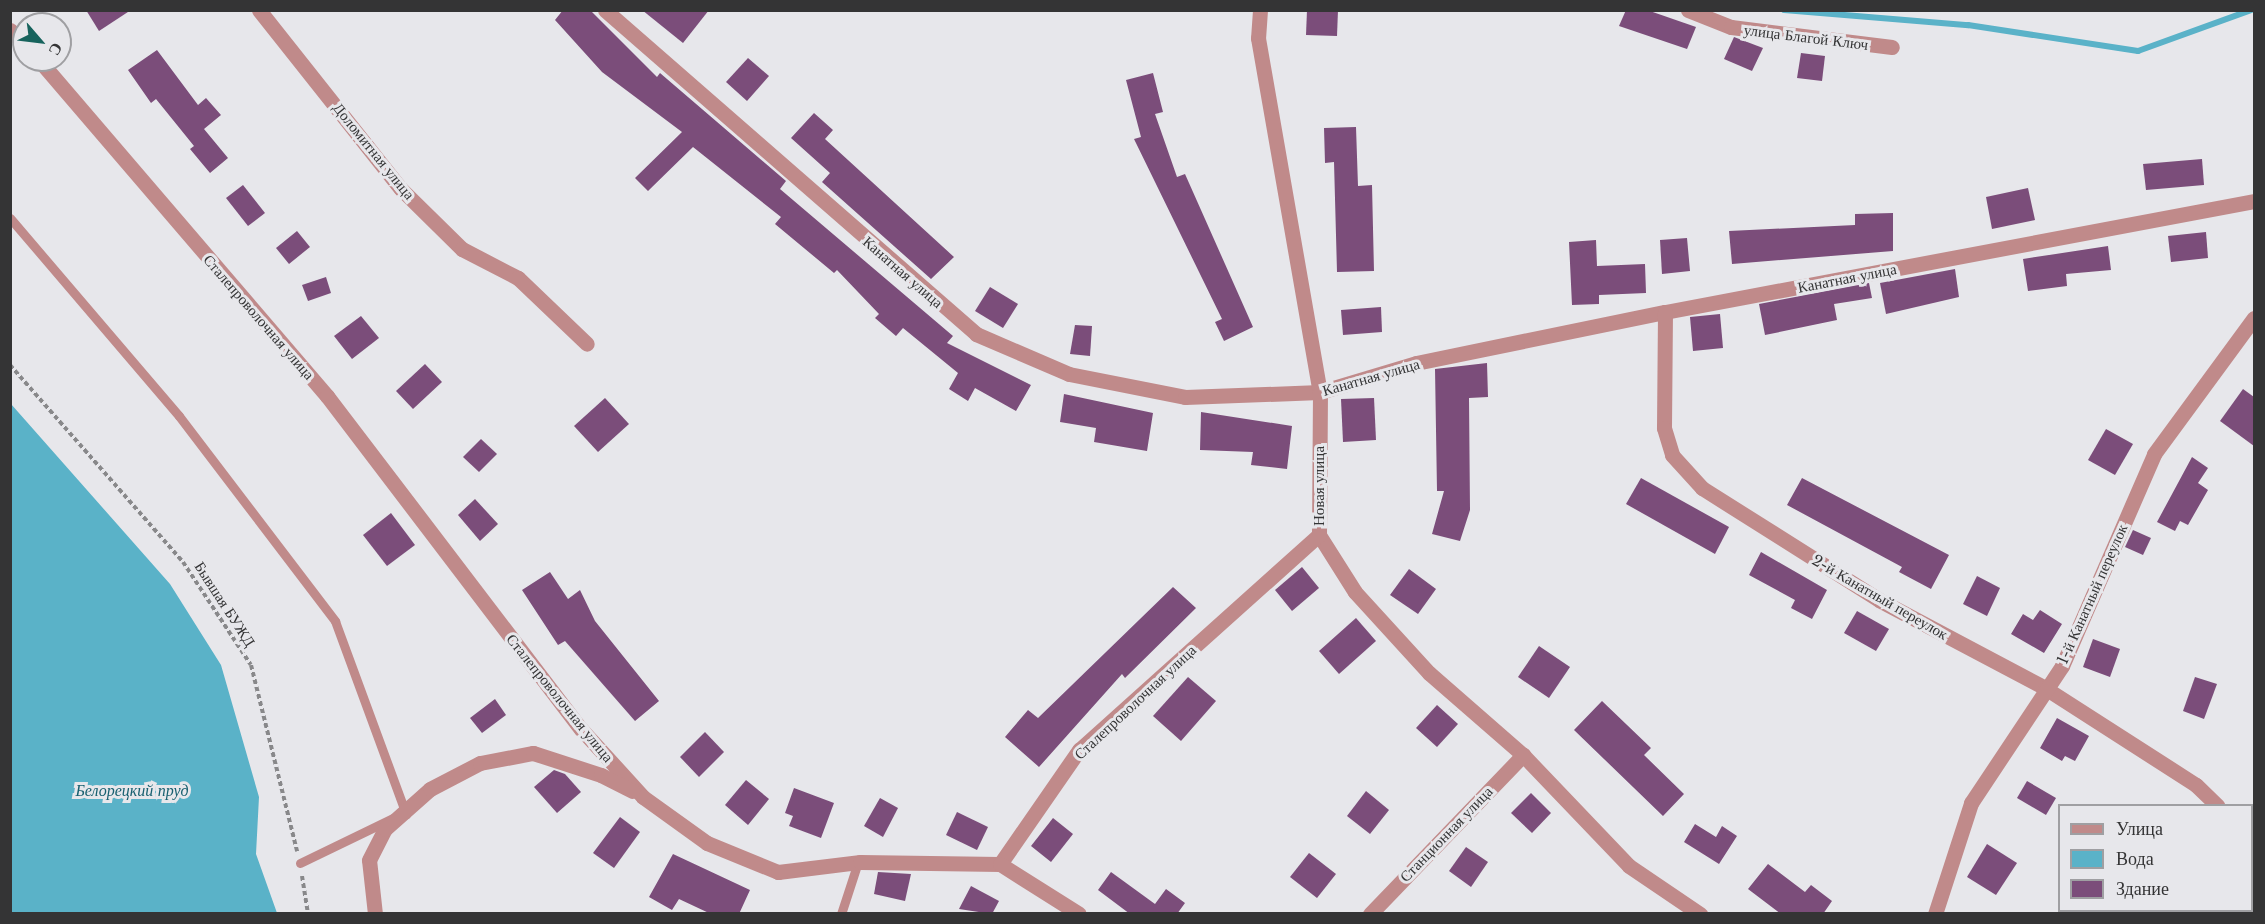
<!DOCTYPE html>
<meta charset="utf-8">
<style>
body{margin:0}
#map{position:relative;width:2265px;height:924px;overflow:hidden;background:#e7e7eb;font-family:"Libre Baskerville",serif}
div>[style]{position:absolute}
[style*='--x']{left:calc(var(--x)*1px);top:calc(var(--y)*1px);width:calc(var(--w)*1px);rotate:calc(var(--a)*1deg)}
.water>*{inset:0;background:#5ab2c8}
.stream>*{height:6px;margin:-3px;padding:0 3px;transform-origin:3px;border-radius:3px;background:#5ab2c8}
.building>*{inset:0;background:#7b4d7a}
.path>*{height:4px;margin-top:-2px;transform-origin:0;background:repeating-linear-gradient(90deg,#88888a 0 4.5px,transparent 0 7.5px)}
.service>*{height:9px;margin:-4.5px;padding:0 4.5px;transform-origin:4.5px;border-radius:4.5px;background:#c08a8a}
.minor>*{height:15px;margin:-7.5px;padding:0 7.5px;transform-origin:7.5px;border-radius:7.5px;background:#c08a8a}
span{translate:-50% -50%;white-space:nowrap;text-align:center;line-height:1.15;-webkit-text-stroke:6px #e7e7eb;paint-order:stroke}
.street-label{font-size:15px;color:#343435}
.water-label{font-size:16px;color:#186070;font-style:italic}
.frame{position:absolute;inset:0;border:12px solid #343435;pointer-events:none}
.legend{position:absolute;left:2058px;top:804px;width:195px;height:108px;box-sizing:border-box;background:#e7e7eb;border:2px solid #9f9fa2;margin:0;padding:8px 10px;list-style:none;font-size:18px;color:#343435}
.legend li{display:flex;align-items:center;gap:12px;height:30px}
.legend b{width:30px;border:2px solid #9f9fa2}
.north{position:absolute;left:12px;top:12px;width:60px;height:60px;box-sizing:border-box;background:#e7e7eb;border:2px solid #9f9fa2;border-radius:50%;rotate:118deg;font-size:16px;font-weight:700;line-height:24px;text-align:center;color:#343435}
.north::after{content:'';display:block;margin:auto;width:21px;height:27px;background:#17635d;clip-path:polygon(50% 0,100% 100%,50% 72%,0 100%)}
</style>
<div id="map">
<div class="water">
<div style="clip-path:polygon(11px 404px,170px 584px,221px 665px,259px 797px,256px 854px,277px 913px,11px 913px)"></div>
</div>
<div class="stream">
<div style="--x:1784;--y:10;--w:185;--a:4.7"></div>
<div style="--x:1968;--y:25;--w:172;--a:8.7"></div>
<div style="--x:2138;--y:51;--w:120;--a:-19.9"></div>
</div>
<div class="building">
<div style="clip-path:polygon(86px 10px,131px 10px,99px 31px)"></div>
<div style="clip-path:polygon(563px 10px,590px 10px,657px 77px,660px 73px,786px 181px,780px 189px,953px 336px,947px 343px,1031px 385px,1016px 411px,975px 388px,968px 401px,949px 389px,958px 373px,903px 328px,896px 336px,875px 318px,879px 314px,837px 270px,834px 273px,775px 224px,781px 217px,693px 147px,648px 191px,635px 178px,682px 132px,602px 72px,555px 20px)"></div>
<div style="clip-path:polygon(642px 10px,709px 10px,683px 43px)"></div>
<div style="clip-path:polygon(1307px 10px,1338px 10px,1337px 36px,1306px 35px)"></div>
<div style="clip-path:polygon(1626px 10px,1647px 10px,1696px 27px,1687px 49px,1619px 26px)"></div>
<div style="clip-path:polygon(1734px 37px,1763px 48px,1752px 71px,1724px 59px)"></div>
<div style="clip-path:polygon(157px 50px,198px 105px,206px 98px,221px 115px,204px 129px,228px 158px,210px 173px,190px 149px,194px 146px,156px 99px,151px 103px,128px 70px)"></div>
<div style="clip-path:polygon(1801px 53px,1825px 56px,1822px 81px,1797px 78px)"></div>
<div style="clip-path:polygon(748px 58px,769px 76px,747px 101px,726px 82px)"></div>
<div style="clip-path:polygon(1153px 73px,1163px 112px,1155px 114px,1177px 177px,1185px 174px,1253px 327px,1224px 341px,1215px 322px,1222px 319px,1134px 139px,1141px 137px,1126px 80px)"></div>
<div style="clip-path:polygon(814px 113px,833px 130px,825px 139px,954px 257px,931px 279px,822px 182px,830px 173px,791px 138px)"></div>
<div style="clip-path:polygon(1356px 127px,1358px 186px,1372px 185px,1374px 271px,1337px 272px,1334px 162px,1325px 163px,1324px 128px)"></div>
<div style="clip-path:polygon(2202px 159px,2204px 185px,2146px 190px,2143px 164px)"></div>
<div style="clip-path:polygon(243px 185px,265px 213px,248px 226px,226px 198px)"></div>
<div style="clip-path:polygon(2028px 188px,2035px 220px,1992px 229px,1986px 197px)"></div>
<div style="clip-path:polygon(1893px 213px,1893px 251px,1732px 264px,1729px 231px,1855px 225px,1855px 214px)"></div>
<div style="clip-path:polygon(297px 231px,310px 247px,289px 264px,276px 248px)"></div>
<div style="clip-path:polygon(2206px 232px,2208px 258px,2171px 262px,2168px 236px)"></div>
<div style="clip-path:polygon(1687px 238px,1690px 271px,1662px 274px,1660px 240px)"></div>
<div style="clip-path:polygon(1596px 240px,1597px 266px,1645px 264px,1646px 293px,1599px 295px,1599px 304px,1572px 305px,1569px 242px)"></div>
<div style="clip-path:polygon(2108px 246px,2111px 270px,2066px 274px,2067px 286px,2028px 291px,2023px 259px)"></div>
<div style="clip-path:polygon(1955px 269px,1959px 297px,1886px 314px,1880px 283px)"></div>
<div style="clip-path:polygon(326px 277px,331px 293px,308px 301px,302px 285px)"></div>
<div style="clip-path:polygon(1869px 283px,1872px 298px,1834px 304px,1837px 320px,1765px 335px,1759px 304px)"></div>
<div style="clip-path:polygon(990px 287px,1018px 304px,1003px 328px,975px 311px)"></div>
<div style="clip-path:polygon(1381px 307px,1382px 332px,1343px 335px,1341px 310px)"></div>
<div style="clip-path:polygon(1720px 314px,1723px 348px,1693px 351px,1690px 317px)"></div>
<div style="clip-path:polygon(361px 316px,379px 338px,352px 359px,334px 336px)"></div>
<div style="clip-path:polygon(1075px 325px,1092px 326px,1090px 356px,1070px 354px)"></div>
<div style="clip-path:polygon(1487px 363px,1488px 397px,1469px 398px,1470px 510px,1460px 541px,1432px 534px,1444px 491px,1437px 491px,1435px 369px)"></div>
<div style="clip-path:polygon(425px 364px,442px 382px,413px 409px,396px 391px)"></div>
<div style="clip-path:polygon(2243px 389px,2254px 397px,2254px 446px,2220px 421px)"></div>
<div style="clip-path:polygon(1064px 394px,1153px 413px,1147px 451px,1094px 442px,1096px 428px,1060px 422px)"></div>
<div style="clip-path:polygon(605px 398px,629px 424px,598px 452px,574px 426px)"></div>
<div style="clip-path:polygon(1374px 398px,1376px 440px,1343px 442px,1341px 399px)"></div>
<div style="clip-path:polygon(1201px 412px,1292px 426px,1287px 469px,1251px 465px,1253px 452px,1200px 450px)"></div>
<div style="clip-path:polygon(2106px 429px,2133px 444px,2115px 475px,2088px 460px)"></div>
<div style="clip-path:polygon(481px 439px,497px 454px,479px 472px,463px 457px)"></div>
<div style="clip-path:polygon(2192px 457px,2208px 468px,2198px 483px,2208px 490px,2188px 525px,2180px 521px,2175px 531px,2157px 522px)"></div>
<div style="clip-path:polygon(1641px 478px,1729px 527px,1715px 554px,1626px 504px)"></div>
<div style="clip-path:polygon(1802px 478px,1949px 555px,1931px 589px,1899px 572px,1902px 567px,1787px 505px)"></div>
<div style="clip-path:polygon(475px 499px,498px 524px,480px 541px,458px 515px)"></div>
<div style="clip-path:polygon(391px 513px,415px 545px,387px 566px,363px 535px)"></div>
<div style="clip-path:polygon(2133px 530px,2151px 538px,2143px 555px,2125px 547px)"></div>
<div style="clip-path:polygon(1761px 552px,1827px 590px,1812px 619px,1791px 608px,1795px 600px,1749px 575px)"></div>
<div style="clip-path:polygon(1302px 567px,1319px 588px,1292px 611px,1275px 590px)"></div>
<div style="clip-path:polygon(1409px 569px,1436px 589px,1418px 614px,1390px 595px)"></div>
<div style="clip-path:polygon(550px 572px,568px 599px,580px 590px,595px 621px,659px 701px,635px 721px,565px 641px,558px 645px,522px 590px)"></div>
<div style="clip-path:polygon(1977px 576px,2000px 588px,1987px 616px,1963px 604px)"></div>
<div style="clip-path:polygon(1173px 587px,1196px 608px,1125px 678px,1122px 674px,1039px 767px,1005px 737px,1028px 710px,1038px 718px)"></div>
<div style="clip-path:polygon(2040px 610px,2062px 624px,2044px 653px,2011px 634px,2023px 614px,2033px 620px)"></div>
<div style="clip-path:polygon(1857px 611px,1889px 629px,1876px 651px,1844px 633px)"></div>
<div style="clip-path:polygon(1356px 618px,1376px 641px,1339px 674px,1319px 651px)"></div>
<div style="clip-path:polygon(2093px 639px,2120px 649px,2110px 677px,2083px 667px)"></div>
<div style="clip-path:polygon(1539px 646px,1570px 667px,1549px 698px,1518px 677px)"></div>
<div style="clip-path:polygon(1188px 677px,1216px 701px,1181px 741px,1153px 716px)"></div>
<div style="clip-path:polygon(2195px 677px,2217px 684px,2204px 719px,2183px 711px)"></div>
<div style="clip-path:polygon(495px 699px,506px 715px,482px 733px,470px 718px)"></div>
<div style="clip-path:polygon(1602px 701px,1651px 748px,1644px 755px,1684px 794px,1663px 816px,1574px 730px)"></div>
<div style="clip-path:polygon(1437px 705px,1458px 724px,1437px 747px,1416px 728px)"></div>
<div style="clip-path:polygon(2057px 718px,2089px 736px,2075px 761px,2065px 756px,2062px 761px,2040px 748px)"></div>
<div style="clip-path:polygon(705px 732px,724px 752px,699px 777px,680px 757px)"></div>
<div style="clip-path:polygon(554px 770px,565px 774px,581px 792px,557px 813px,534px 787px)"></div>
<div style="clip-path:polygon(746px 780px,769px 799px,748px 825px,725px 805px)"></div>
<div style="clip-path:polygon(2027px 781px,2056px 798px,2046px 815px,2017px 798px)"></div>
<div style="clip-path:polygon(794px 788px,834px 803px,821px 838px,789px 826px,793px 816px,785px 813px)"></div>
<div style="clip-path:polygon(1366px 791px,1389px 810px,1370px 834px,1347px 816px)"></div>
<div style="clip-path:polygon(1531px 793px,1551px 813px,1532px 833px,1511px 813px)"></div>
<div style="clip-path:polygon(880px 798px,898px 808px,883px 837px,864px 826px)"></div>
<div style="clip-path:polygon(957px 812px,988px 827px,977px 850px,946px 835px)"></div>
<div style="clip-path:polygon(620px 817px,640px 832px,614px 868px,593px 853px)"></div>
<div style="clip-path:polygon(1053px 818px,1073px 834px,1051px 862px,1031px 846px)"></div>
<div style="clip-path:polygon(1695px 824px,1716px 837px,1722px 826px,1737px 836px,1719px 864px,1684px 842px)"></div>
<div style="clip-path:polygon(1987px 844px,2017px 863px,1996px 895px,1967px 877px)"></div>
<div style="clip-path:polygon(1466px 847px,1488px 862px,1471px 887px,1449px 871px)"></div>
<div style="clip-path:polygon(1309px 853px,1336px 874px,1317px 898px,1290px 877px)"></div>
<div style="clip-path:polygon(673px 854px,750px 890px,739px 914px,711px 914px,679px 899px,672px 910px,649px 897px)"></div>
<div style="clip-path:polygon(1768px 864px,1805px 892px,1811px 885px,1832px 901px,1823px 914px,1781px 914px,1748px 889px)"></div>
<div style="clip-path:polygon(878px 872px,911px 874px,905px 901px,874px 894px)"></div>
<div style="clip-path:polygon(1111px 872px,1155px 904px,1166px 889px,1185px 903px,1177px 914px,1130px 914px,1098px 890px)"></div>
<div style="clip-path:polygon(971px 886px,999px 901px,992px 914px,959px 909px)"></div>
</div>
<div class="path">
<div style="--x:10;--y:365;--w:262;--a:48.7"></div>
<div style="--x:183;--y:562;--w:123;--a:56.6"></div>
<div style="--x:251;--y:665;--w:192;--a:76.1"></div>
<div style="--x:302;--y:876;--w:38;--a:81"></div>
</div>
<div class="service">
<div style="--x:10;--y:218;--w:260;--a:49.5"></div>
<div style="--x:179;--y:416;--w:258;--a:52.7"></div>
<div style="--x:335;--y:621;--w:206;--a:69.8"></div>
<div style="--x:300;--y:863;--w:103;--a:-25.8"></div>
<div style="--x:841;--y:914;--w:55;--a:-71.9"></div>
</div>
<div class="minor">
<div style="--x:259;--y:10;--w:228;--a:51.6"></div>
<div style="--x:401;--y:189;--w:86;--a:44.5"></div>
<div style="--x:462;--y:249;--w:63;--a:27.4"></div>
<div style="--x:518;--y:278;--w:95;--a:43.7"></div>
<div style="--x:605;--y:10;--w:493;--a:41.1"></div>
<div style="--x:976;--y:334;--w:101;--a:23.3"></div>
<div style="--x:1069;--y:374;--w:118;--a:11.2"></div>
<div style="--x:1185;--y:397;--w:135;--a:-2.1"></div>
<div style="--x:1320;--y:392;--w:100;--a:-16.8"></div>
<div style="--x:1416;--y:363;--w:254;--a:-11.6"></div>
<div style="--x:1665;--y:312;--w:599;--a:-10.67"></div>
<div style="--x:1260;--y:10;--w:28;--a:94"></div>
<div style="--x:1258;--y:38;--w:359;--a:80.1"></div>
<div style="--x:1320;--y:392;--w:143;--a:90.4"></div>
<div style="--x:1319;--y:535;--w:67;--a:57.7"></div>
<div style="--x:1355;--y:592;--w:110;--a:47.6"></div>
<div style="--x:1429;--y:673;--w:125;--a:41.1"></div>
<div style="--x:1523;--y:755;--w:153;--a:46.3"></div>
<div style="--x:1629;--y:866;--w:86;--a:34.1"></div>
<div style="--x:1688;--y:10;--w:46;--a:21.6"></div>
<div style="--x:1731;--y:27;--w:162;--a:7.1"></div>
<div style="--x:10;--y:30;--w:19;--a:43"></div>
<div style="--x:39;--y:60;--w:443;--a:49.4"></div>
<div style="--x:327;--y:396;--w:419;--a:52.7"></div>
<div style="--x:581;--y:729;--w:92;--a:47.6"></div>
<div style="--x:643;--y:797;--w:79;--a:35.7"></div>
<div style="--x:707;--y:843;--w:77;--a:22.2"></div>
<div style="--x:778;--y:872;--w:83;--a:-7"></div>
<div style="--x:860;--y:862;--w:140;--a:0.8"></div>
<div style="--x:1000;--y:864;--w:139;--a:-55.3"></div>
<div style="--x:1079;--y:750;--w:322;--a:-41.9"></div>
<div style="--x:1665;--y:312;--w:116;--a:90.5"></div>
<div style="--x:1664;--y:428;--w:28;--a:73"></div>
<div style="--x:1672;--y:455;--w:45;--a:47.7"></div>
<div style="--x:1702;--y:488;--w:209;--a:32.3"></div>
<div style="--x:1879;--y:600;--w:188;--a:27.9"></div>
<div style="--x:2045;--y:688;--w:179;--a:32.7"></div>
<div style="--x:2196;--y:785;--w:30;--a:44"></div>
<div style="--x:2252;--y:837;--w:4;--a:56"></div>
<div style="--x:1000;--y:864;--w:93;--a:32.3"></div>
<div style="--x:375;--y:914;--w:54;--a:-96.3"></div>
<div style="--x:369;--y:860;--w:35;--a:-63"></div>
<div style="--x:385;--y:829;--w:60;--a:-41.6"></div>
<div style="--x:430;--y:789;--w:56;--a:-27.5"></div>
<div style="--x:480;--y:763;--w:54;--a:-10.7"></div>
<div style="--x:533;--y:753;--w:71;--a:17.9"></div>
<div style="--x:601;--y:775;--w:35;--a:27"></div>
<div style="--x:1370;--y:914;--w:221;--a:-46.1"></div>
<div style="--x:1935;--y:914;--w:117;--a:-72"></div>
<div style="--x:1971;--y:803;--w:164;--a:-56.4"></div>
<div style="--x:2062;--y:666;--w:231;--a:-66.5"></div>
<div style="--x:2154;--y:454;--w:169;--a:-53.7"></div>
</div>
<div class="street-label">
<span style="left:1806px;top:37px;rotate:7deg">улица Благой Ключ</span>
<span style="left:374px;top:151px;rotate:51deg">Доломитная улица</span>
<span style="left:903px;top:272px;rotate:41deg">Канатная улица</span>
<span style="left:1847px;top:278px;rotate:-11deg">Канатная улица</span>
<span style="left:259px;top:317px;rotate:49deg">Сталепроволочная улица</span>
<span style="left:1371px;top:377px;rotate:-16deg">Канатная улица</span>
<span style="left:1319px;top:486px;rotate:-90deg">Новая улица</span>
<span style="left:2092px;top:594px;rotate:-66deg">1-й Канатный переулок</span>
<span style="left:1880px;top:597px;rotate:30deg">2-й Канатный переулок</span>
<span style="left:225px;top:604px;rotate:57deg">Бывшая БУЖД</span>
<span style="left:560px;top:698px;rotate:51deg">Сталепроволочная улица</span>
<span style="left:1135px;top:702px;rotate:-43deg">Сталепроволочная улица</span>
<span style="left:1446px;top:834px;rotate:-46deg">Станционная улица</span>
</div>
<div class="water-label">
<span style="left:132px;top:790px">Белорецкий пруд</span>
</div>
<div class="frame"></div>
<ul class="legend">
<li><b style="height:8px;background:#c08a8a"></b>Улица</li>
<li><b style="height:16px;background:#5ab2c8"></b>Вода</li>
<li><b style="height:16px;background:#7b4d7a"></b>Здание</li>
</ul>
<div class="north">С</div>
</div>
